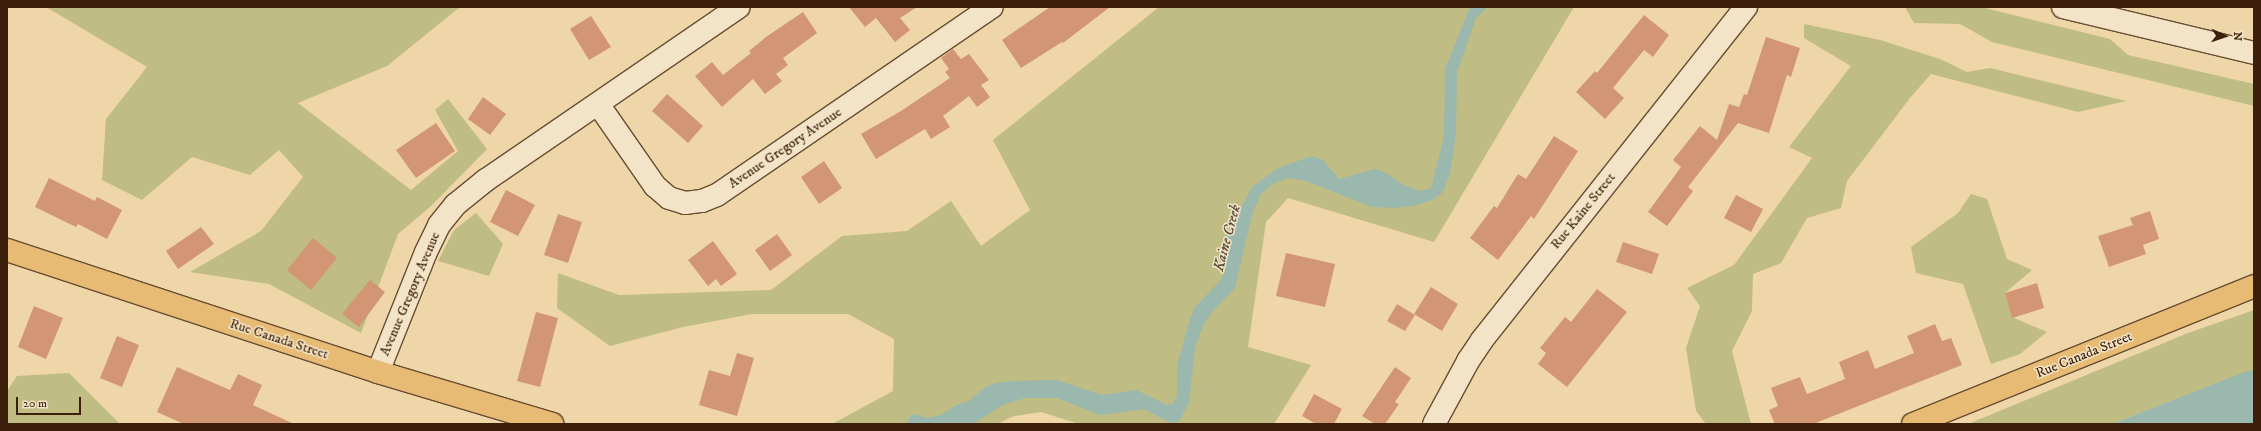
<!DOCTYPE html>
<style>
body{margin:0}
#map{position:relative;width:2261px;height:431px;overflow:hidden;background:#eed6a9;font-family:"IM FELL DW Pica",serif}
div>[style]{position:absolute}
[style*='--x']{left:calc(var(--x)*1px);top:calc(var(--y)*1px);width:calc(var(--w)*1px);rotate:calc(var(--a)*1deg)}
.green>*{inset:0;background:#bfbc84}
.water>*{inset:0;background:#9ab8ae}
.building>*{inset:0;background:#d39674}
.roads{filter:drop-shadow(1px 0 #684d32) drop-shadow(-1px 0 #684d32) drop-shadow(0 1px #684d32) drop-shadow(0 -1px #684d32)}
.minor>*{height:22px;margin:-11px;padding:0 11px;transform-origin:11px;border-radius:11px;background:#f4e4c7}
.major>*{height:22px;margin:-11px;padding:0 11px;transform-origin:11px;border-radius:11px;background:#e7bb74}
span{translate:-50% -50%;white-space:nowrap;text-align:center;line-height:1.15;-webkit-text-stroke:3px #f4e4c7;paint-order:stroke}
.street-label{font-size:14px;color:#3b1f0a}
.water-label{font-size:15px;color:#584d3b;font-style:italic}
.frame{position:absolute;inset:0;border:8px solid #3b1f0a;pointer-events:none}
.north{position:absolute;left:2205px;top:16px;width:40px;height:40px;-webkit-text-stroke:3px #f4e4c7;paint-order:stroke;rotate:92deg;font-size:11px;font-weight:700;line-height:16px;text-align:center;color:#3b1f0a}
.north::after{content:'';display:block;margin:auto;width:14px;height:18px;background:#3b1f0a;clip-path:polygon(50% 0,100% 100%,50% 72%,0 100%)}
.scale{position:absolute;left:16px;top:397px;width:65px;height:18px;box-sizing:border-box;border:2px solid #3b1f0a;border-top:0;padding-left:5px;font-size:12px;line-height:14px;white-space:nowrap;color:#3b1f0a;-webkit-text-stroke:3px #f4e4c7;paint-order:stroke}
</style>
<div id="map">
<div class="green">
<div style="clip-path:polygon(46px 7px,460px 7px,387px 66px,298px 103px,411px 190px,458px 151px,435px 110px,448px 99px,487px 149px,431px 206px,398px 234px,361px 333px,269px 284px,190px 272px,261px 231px,303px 177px,279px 150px,250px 175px,192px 157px,142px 200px,102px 180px,106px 119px,147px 67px)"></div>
<div style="clip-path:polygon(1159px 7px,1574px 7px,1434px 242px,1288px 198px,1266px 222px,1248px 347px,1311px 365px,1274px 424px,1079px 424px,1041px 412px,1014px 416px,997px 424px,832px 424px,893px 391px,894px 339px,848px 314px,752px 314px,683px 327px,610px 346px,557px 308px,558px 273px,619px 295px,771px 290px,842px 236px,907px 231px,951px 201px,981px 246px,1030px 210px,993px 140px)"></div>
<div style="clip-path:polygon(1905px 7px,1981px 7px,2110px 39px,2128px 55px,2254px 84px,2254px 106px,1992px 42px,1960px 24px,1914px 23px)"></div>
<div style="clip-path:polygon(1804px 24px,1880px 40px,1940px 59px,1967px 72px,1990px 68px,2126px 101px,2078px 112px,1931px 74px,1910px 98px,1847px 181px,1841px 208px,1807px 218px,1781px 263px,1753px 274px,1752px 311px,1732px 351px,1751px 424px,1706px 424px,1696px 411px,1686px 348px,1700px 306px,1687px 288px,1734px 265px,1812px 158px,1789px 147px,1851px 66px,1804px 38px)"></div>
<div style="clip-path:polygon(1971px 194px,1987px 199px,2007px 259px,2032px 270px,2005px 293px,2012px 317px,2047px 332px,2020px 354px,1991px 364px,1963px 284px,1916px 273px,1911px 247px,1958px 213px)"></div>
<div style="clip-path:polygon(476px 213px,503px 244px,489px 276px,438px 261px,454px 230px)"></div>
<div style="clip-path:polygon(2254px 310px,2254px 370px,2112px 424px,1968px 424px,2188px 333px)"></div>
<div style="clip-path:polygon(69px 373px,120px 424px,7px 424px,7px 391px,17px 376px)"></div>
</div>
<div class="water">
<div style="clip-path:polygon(1470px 7px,1488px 7px,1476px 18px,1457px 72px,1456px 133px,1450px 174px,1443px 192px,1434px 199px,1414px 206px,1393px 208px,1372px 207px,1303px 180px,1287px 178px,1273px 184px,1261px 194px,1253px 211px,1235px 288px,1212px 312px,1202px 328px,1195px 348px,1189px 403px,1179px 421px,1171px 423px,1144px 409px,1100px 415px,1057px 398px,1025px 398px,1003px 405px,973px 424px,907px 424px,911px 415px,914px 414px,927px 418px,941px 415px,956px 405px,969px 401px,984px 388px,996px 383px,1011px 381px,1057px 380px,1102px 395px,1136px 390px,1167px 405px,1174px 403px,1177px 394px,1177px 365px,1191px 316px,1195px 307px,1221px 280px,1225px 270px,1225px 238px,1252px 187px,1278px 168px,1312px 156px,1323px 160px,1339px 179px,1375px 169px,1386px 173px,1402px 184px,1420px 191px,1431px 188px,1444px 137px,1445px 69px)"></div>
<div style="clip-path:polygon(2254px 370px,2254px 424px,2112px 424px,2242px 373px)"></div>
</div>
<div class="building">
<div style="clip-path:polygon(849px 7px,917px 7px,900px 18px,910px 30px,895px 42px,876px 18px,865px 27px)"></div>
<div style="clip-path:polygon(1050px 7px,1110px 7px,1063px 43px,1062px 42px,1021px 68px,1002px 40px)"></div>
<div style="clip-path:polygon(803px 12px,817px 33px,783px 58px,788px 65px,776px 74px,782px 81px,765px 94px,753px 79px,722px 107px,695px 76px,712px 62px,723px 75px,751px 53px,749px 51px,766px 37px)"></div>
<div style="clip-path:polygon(1644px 15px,1669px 35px,1653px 57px,1644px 50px,1613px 88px,1624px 98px,1605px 119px,1576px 92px,1595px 71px,1597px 73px)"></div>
<div style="clip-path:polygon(591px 16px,611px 47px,589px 60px,570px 29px)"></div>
<div style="clip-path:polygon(1766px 37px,1800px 48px,1791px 77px,1787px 75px,1769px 133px,1738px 123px,1688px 187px,1693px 191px,1667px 226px,1648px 212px,1681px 167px,1673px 160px,1700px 126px,1717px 140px,1729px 104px,1739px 107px,1744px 94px,1747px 95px)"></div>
<div style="clip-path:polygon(953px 49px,961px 59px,969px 54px,989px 80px,981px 85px,990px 97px,977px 107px,969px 96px,943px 116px,950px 127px,931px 139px,925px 129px,876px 159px,861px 134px,901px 111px,950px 78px,945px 72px,949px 69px,941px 58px)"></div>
<div style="clip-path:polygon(667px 94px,703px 126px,688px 143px,652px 111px)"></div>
<div style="clip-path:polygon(483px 97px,506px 114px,490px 135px,468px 119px)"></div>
<div style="clip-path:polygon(436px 123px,455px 151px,416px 178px,396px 150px)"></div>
<div style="clip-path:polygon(1554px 136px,1578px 151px,1534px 219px,1531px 216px,1498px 260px,1470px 238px,1494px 206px,1497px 208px,1518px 174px,1526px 179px)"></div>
<div style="clip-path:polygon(824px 161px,842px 188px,819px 204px,801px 177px)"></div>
<div style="clip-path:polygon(49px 178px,95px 201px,97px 197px,122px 210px,107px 239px,78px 224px,76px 227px,35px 207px)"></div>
<div style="clip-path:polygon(506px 190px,535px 205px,518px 236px,490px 222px)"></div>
<div style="clip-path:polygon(1736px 195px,1763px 209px,1751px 232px,1724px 218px)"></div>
<div style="clip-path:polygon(2150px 211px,2159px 239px,2143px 245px,2146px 254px,2109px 267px,2098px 236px,2133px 225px,2130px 218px)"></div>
<div style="clip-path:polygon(558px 214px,582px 222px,568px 263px,544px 255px)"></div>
<div style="clip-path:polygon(201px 227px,214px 244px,178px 269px,166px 251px)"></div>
<div style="clip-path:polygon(777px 234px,792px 255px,770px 271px,755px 250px)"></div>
<div style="clip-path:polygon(313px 238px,337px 258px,311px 290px,287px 270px)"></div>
<div style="clip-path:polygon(713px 241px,737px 274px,721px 286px,716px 279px,708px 286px,688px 260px)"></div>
<div style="clip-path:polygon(1623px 242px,1659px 254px,1652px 274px,1616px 262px)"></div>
<div style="clip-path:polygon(1286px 253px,1335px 264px,1325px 307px,1276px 296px)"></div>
<div style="clip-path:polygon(370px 280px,385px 292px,359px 327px,342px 314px)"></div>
<div style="clip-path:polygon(2037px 283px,2044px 308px,2012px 318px,2005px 293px)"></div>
<div style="clip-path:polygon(1431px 287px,1458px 304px,1442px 331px,1414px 314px)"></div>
<div style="clip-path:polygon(1597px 289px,1627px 312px,1567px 387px,1538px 364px,1546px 353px,1540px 348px,1565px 317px,1571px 322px)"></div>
<div style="clip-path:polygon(1397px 304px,1415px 315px,1405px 331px,1387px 321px)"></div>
<div style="clip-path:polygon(34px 306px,63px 318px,46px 359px,18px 347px)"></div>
<div style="clip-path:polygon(536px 312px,558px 318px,540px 387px,517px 381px)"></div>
<div style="clip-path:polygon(1935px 324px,1942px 341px,1951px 338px,1962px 365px,1813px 424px,1775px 424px,1769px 410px,1778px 406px,1771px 388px,1800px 377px,1807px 394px,1845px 379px,1839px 362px,1868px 350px,1875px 369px,1914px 353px,1907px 336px)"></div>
<div style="clip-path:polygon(117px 336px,139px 345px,122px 387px,100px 378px)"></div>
<div style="clip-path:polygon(737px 353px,754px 358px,737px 416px,699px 405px,709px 370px,730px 376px)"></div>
<div style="clip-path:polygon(177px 367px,230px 390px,238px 374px,262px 385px,253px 405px,294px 424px,184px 424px,157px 412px)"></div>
<div style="clip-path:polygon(1395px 367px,1411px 378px,1395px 402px,1399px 404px,1385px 424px,1375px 424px,1362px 416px)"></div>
<div style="clip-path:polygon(1314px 394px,1342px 409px,1334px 424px,1316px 424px,1302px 416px)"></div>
</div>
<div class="roads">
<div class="minor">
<div style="--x:2063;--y:7;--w:196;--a:13.5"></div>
<div style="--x:598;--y:104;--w:100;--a:55.2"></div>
<div style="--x:655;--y:186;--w:18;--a:41"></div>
<div style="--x:669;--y:198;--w:17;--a:17"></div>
<div style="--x:685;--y:203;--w:17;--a:-7"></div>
<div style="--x:702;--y:201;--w:16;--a:-22"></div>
<div style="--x:717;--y:195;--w:333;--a:-34.4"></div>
<div style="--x:378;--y:372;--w:129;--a:-68.2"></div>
<div style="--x:426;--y:252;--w:30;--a:-64"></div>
<div style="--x:439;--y:225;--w:26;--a:-51"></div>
<div style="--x:455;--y:205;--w:40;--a:-39"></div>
<div style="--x:486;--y:180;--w:306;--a:-34.4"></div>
<div style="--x:1434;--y:424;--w:72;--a:-61.6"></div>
<div style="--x:1468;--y:361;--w:25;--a:-56"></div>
<div style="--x:1482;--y:340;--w:425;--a:-51.6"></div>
</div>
<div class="major">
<div style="--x:7;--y:250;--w:391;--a:18.2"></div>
<div style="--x:378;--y:372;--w:182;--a:16.6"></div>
<div style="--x:1913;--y:424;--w:368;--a:-22"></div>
</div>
</div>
<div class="street-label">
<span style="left:785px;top:148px;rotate:-34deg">Avenue Gregory Avenue</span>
<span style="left:1583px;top:211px;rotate:-51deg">Rue Kaine Street</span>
<span style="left:410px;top:294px;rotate:-67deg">Avenue Gregory Avenue</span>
<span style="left:279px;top:339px;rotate:18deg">Rue Canada Street</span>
<span style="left:2084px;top:355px;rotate:-22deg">Rue Canada Street</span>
</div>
<div class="water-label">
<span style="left:1227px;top:238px;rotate:-75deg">Kaine Creek</span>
</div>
<div class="frame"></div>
<div class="north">N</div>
<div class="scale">20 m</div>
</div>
